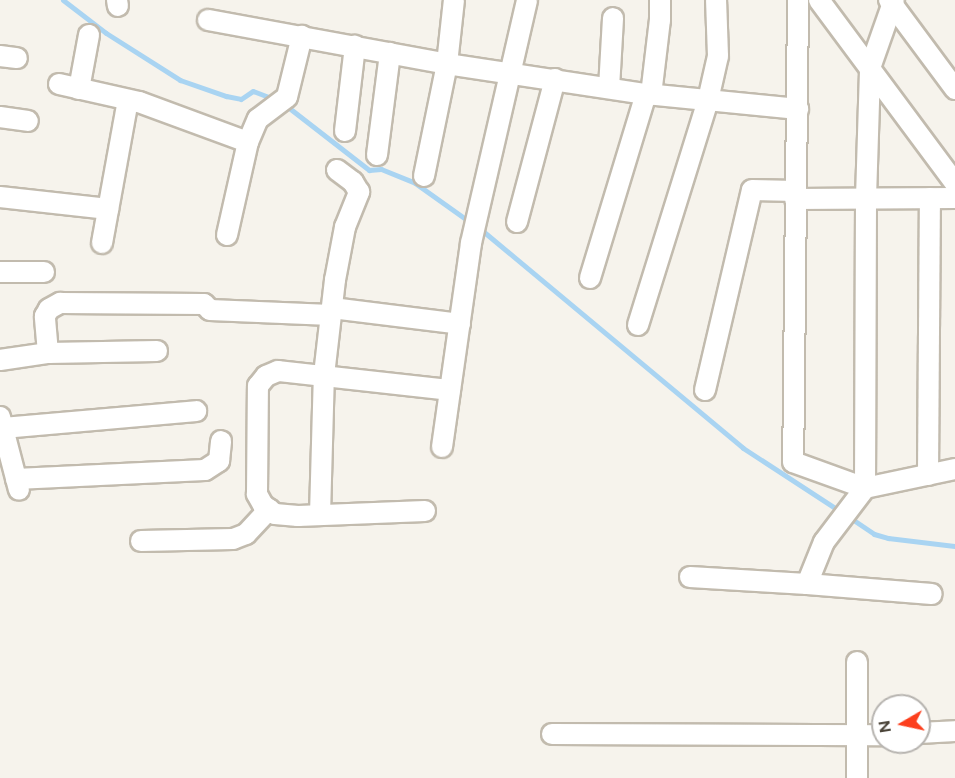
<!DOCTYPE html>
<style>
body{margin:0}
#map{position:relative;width:955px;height:778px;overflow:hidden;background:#f6f3ec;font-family:Figtree,sans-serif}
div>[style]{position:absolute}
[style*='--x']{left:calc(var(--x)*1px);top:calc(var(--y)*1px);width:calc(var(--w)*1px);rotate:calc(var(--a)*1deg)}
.stream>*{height:5px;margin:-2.5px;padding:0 2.5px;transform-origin:2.5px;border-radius:2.5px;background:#a9d4f2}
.roads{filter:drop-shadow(2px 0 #c2bbae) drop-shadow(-2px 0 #c2bbae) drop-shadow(0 2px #c2bbae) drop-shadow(0 -2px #c2bbae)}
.minor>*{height:20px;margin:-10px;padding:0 10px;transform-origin:10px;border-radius:10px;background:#fff}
span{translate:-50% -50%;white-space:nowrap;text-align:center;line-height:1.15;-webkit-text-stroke:4.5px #fff;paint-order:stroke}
.north{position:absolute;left:871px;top:694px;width:60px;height:60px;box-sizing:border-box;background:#fff;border:2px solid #b7b4b0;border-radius:50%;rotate:261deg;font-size:16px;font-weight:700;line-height:24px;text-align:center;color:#4b4439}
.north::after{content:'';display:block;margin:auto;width:21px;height:27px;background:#fc3f1d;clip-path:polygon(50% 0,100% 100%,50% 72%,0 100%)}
</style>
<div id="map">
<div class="stream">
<div style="--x:63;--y:0;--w:54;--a:37.5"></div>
<div style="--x:106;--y:33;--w:88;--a:32.4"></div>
<div style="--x:180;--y:80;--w:49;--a:19.2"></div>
<div style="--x:226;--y:96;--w:15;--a:11"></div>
<div style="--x:241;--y:99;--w:14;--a:-34"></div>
<div style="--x:253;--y:91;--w:25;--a:21"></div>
<div style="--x:284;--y:104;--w:108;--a:37.8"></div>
<div style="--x:369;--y:170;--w:12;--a:-5"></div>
<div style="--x:381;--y:169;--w:37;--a:22"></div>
<div style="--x:415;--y:183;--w:69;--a:35.5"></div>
<div style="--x:478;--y:227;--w:345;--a:39.8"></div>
<div style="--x:743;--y:448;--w:117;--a:33.1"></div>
<div style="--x:849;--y:517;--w:30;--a:34"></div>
<div style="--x:874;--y:534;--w:15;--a:16"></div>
<div style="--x:888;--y:538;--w:67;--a:6.8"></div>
</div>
<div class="roads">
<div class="minor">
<div style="--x:117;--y:0;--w:6;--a:81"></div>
<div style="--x:798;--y:0;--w:462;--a:90.6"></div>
<div style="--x:793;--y:462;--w:77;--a:19.9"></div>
<div style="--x:865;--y:488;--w:92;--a:-11.9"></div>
<div style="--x:819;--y:0;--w:228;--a:53.4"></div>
<div style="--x:889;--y:0;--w:111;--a:53.4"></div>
<div style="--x:208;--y:20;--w:243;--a:10.4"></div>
<div style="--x:447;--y:64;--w:201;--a:8.6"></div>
<div style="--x:646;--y:94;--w:153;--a:5.6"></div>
<div style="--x:0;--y:56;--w:17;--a:7"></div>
<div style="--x:59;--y:84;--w:82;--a:12.7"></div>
<div style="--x:139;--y:102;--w:116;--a:20.2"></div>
<div style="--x:609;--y:88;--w:70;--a:-86.7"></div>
<div style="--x:79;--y:89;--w:55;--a:-79.5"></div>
<div style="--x:651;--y:95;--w:76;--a:-83.2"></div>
<div style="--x:660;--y:20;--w:20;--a:-90"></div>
<div style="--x:0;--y:117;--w:28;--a:8"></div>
<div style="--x:345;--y:131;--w:86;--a:-83.3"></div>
<div style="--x:377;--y:155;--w:103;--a:-82.7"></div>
<div style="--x:424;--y:176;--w:114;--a:-78.4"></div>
<div style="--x:447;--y:64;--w:64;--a:-83.8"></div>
<div style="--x:0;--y:197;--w:109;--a:6.3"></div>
<div style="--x:795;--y:199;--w:160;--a:-0.4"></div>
<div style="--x:517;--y:222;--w:148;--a:-75.1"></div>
<div style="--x:227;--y:235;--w:95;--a:-77.3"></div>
<div style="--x:248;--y:142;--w:25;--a:-67"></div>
<div style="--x:258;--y:119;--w:36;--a:-37"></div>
<div style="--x:287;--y:97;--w:63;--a:-76.2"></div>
<div style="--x:102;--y:243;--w:145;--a:-79.7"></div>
<div style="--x:0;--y:272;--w:44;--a:0"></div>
<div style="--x:590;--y:278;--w:192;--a:-73.1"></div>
<div style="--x:332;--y:308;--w:129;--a:7.1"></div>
<div style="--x:638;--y:325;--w:236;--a:-72.7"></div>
<div style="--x:708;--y:100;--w:45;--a:-77.2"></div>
<div style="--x:718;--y:56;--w:56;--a:-92"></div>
<div style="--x:48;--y:353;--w:37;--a:-95"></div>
<div style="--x:45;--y:316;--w:8;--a:-60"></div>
<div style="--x:49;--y:309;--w:13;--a:-29"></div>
<div style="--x:60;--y:303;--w:144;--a:0.4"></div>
<div style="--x:204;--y:304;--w:8;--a:45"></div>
<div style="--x:210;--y:310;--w:121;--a:2.4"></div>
<div style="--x:0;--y:360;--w:49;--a:-8.3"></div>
<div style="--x:48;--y:353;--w:109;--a:-1.1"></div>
<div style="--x:705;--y:390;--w:205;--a:-76.8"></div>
<div style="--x:752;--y:190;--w:44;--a:1.3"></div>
<div style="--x:0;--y:417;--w:75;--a:75.4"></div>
<div style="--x:3;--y:428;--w:194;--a:-5"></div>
<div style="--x:442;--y:447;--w:206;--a:-81.9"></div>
<div style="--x:471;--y:243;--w:249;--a:-77"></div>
<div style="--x:928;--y:475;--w:277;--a:-89.6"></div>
<div style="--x:16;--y:479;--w:189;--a:-2.7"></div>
<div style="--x:205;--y:470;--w:17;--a:-33"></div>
<div style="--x:219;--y:461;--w:20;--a:-84"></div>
<div style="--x:425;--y:511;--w:127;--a:177.7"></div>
<div style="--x:298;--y:516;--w:23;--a:-175"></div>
<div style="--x:275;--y:514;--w:15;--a:-143"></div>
<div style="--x:263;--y:505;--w:13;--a:-119"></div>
<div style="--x:257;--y:494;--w:108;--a:-89.5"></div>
<div style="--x:258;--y:386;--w:13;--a:-51"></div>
<div style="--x:266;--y:376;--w:13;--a:-23"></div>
<div style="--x:278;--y:371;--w:173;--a:6.3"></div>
<div style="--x:320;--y:515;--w:140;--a:-88.4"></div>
<div style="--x:324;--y:375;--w:96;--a:-83.4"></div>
<div style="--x:335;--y:280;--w:54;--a:-79.3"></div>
<div style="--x:345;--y:227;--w:38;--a:-68"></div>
<div style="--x:359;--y:192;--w:12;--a:-121"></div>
<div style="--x:353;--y:182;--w:20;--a:-143"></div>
<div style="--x:141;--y:541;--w:92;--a:-1.2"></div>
<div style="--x:233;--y:539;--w:14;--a:-21"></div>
<div style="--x:246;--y:534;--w:34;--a:-47"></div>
<div style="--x:690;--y:577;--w:117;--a:3.4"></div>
<div style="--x:807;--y:584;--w:45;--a:-68"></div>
<div style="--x:824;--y:542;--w:68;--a:-52.8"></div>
<div style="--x:865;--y:488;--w:290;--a:-89.8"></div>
<div style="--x:866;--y:198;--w:130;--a:-88.2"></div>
<div style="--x:870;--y:68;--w:72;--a:-70.6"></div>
<div style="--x:807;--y:584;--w:125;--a:4.6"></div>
<div style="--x:919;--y:733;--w:36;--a:-3"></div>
<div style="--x:552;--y:734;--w:331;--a:0.2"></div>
<div style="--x:857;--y:778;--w:116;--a:-90"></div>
</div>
</div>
<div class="north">N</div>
</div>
